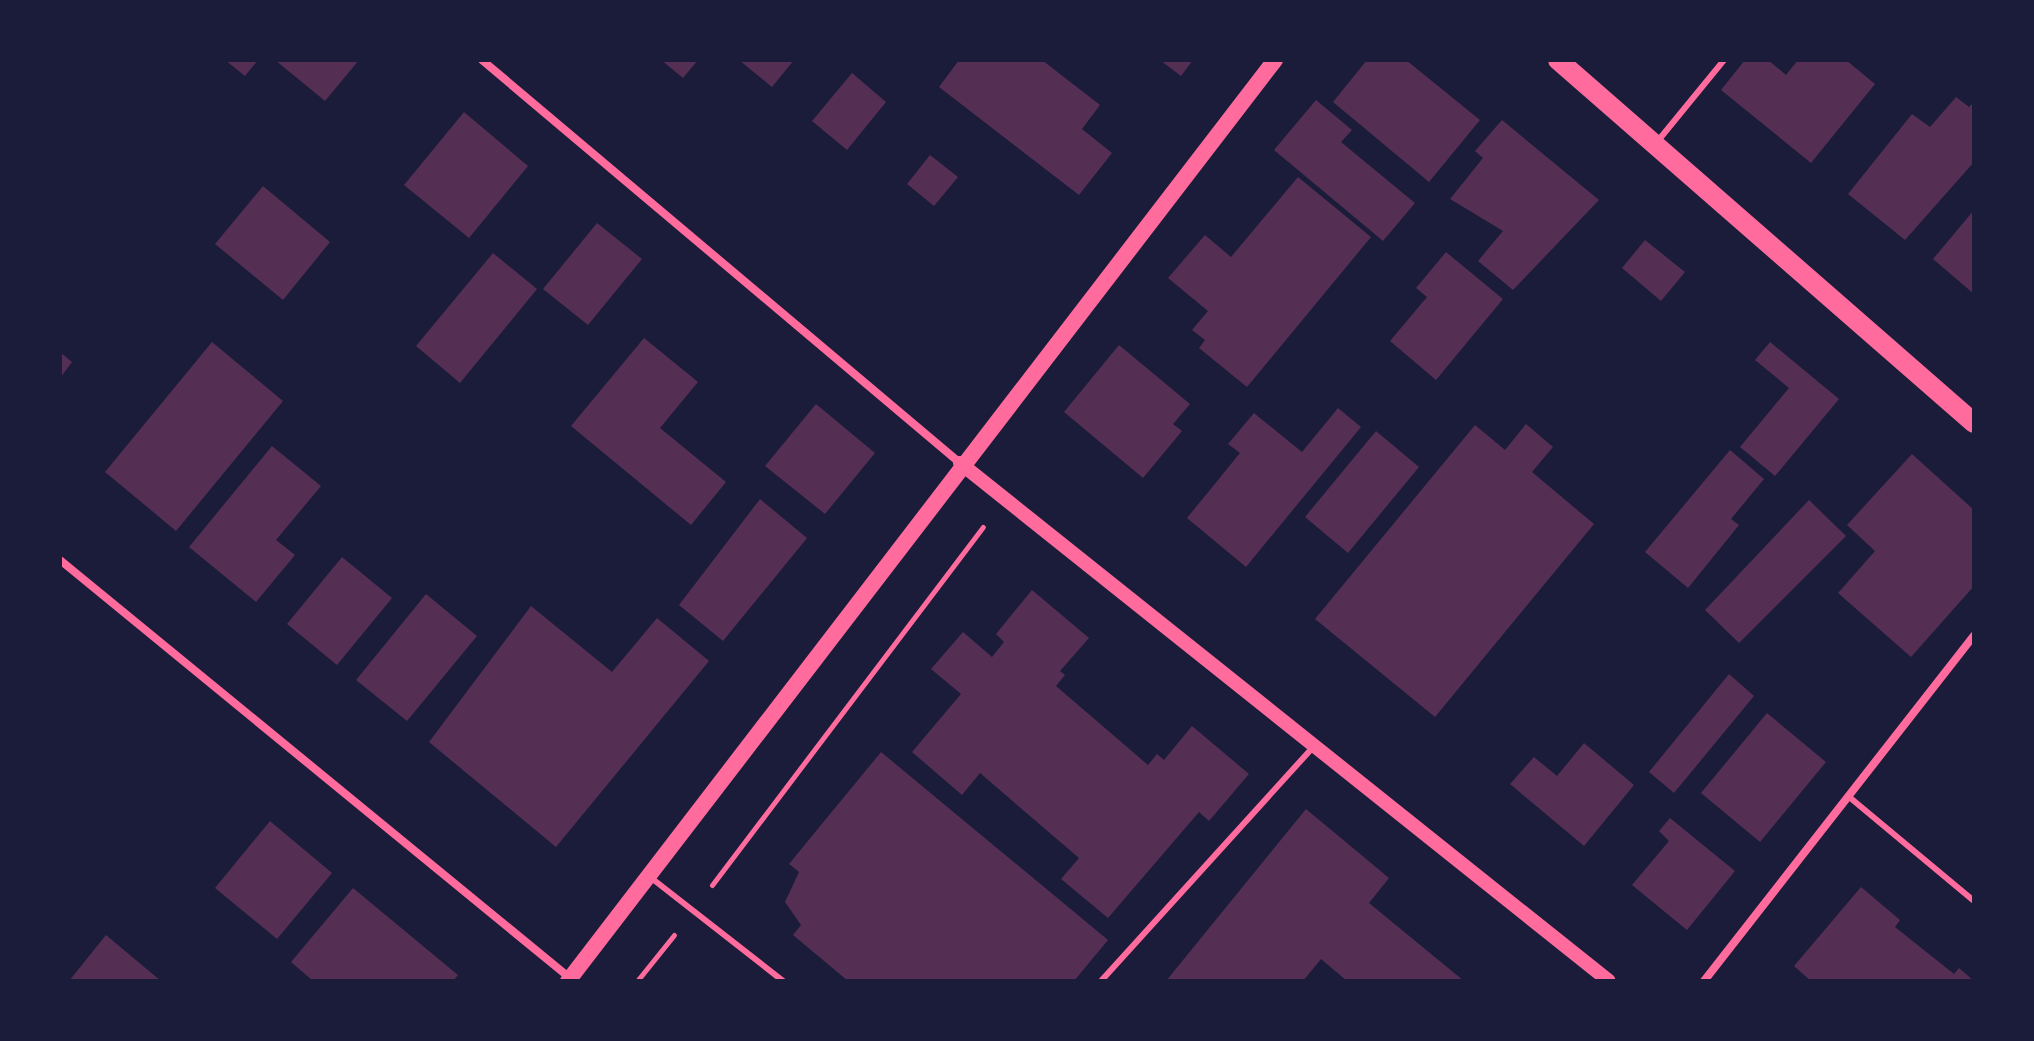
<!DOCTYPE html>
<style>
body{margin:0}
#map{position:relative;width:2034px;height:1041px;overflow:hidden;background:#1b1b3a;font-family:"Open Sans",sans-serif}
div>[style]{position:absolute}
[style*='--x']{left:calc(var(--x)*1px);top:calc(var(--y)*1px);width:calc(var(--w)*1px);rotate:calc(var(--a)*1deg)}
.building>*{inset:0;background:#542f53}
.path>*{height:5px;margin:-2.5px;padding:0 2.5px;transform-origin:2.5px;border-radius:2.5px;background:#ff6b9d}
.service>*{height:6px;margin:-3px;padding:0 3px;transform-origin:3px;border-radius:3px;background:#ff6b9d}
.minor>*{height:8px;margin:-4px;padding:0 4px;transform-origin:4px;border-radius:4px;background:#ff6b9d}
.tertiary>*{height:14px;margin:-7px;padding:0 7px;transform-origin:7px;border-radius:7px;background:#ff6b9d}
.secondary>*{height:16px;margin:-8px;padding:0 8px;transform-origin:8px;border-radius:8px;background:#ff6b9d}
.primary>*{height:20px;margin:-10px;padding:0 10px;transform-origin:10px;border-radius:10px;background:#ff6b9d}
span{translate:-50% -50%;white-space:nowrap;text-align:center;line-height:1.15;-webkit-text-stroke:6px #1b1b3a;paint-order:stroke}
.frame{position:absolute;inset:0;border:62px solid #1b1b3a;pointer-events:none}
</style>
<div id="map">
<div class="building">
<div style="clip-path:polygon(225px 60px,258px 60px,245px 76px)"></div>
<div style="clip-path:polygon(275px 60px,359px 60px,325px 101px)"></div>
<div style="clip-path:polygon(661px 60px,698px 60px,683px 78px)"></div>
<div style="clip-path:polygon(739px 60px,794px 60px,772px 87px)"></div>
<div style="clip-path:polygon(959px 60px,1042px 60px,1100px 105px,1082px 129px,1112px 153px,1079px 195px,939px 87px)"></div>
<div style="clip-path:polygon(1160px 60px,1193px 60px,1181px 76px)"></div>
<div style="clip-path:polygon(1367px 60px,1406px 60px,1480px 120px,1429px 182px,1333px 102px)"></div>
<div style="clip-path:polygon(1745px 60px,1768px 60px,1786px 75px,1798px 60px,1846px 60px,1875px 84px,1811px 163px,1721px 90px)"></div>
<div style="clip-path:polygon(852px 73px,886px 102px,847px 150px,812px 121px)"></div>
<div style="clip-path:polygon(1956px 97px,1969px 107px,1974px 102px,1974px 162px,1905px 240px,1848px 194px,1912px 114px,1930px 127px)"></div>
<div style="clip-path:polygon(1316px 100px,1352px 130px,1341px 142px,1415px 203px,1383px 241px,1274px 150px)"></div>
<div style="clip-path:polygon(464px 112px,528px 166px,469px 238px,404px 185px)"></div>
<div style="clip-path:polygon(1502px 120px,1599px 200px,1513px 290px,1478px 261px,1503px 231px,1450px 199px,1483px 158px,1475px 151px)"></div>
<div style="clip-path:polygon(930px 155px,958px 177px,934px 206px,907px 184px)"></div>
<div style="clip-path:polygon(1298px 177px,1371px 237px,1247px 387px,1199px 348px,1205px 340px,1192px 330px,1208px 311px,1168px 278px,1205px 235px,1231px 257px)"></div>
<div style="clip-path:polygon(263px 186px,330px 242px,283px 300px,215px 244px)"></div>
<div style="clip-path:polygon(1974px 210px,1974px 294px,1933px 259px)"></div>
<div style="clip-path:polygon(597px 223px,642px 259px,588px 325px,543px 289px)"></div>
<div style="clip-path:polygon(1645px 240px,1685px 272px,1661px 301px,1622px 268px)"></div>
<div style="clip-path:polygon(1446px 252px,1503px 299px,1436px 380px,1390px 341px,1427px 297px,1416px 288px)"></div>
<div style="clip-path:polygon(493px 253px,537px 289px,460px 383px,416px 346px)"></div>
<div style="clip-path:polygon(644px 338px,698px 382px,660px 428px,726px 482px,691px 525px,571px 426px)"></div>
<div style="clip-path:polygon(212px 342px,283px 401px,176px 531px,105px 472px)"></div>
<div style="clip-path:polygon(1770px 342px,1839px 399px,1775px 476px,1740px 447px,1789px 388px,1755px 360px)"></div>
<div style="clip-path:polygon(1119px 345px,1190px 404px,1173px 424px,1182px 431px,1143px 478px,1064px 412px)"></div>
<div style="clip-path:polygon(60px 352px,72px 362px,60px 378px)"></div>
<div style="clip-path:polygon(816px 404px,875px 453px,825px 514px,765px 466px)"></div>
<div style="clip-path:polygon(1338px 408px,1361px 427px,1246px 567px,1187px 518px,1240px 453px,1228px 444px,1254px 413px,1302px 452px)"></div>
<div style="clip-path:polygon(1526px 424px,1553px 447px,1532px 472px,1594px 524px,1435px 717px,1315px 619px,1475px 425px,1505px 450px)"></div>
<div style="clip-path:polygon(1376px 431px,1419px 467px,1348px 553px,1305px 517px)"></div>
<div style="clip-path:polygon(272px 446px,321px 486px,276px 540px,295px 555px,256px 602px,189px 547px)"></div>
<div style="clip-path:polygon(1730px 450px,1764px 479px,1731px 519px,1739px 525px,1688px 588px,1645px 552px)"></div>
<div style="clip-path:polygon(1912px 454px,1974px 510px,1974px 586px,1911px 657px,1838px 593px,1875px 551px,1847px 525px)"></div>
<div style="clip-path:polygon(760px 499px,807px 538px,723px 641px,679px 605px)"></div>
<div style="clip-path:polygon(1809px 500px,1846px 536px,1739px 643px,1705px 610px)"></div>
<div style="clip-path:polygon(342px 557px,392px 598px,337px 665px,287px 624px)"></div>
<div style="clip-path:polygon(1032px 590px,1089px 638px,1060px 671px,1065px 675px,1056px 686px,1148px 765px,1157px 754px,1164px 760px,1192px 726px,1249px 774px,1209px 821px,1199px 812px,1108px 918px,1061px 879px,1079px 858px,980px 773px,962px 795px,912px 752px,961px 694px,931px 669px,963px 632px,992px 657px,1004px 642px,996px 634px)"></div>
<div style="clip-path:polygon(426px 594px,477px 636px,407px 721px,356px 680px)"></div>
<div style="clip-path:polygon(531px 606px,612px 672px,657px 618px,709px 661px,556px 847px,429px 742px)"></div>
<div style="clip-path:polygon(1729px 674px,1754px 696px,1674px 793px,1649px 772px)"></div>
<div style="clip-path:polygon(1767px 713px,1826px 762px,1760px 842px,1701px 793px)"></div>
<div style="clip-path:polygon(1584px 743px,1634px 785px,1584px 846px,1510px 784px,1534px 757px,1557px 776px)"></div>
<div style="clip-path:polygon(881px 752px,1108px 940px,1074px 981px,848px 981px,793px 935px,801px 925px,785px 902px,799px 872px,789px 864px)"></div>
<div style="clip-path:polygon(1306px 809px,1389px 878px,1369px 903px,1464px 981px,1347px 981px,1321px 959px,1303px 981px,1166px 981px)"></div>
<div style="clip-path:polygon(1670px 818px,1735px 871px,1687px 930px,1632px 885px,1669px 841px,1659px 831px)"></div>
<div style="clip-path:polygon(270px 821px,332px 873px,277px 939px,215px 888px)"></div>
<div style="clip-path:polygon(1861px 887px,1900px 920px,1895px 927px,1954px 974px,1959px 968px,1974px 981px,1811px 981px,1794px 966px)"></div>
<div style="clip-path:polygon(353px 888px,458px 975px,453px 981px,313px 981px,291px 962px)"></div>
<div style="clip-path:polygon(106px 935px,161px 981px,69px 981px)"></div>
</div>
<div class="path">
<div style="--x:712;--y:885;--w:449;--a:-52.9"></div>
<div style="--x:637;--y:981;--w:59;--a:-51.2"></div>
</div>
<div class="service">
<div style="--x:1657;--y:142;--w:106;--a:-50.7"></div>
<div style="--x:1848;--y:796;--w:164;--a:39.8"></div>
<div style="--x:650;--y:877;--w:169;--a:38"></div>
<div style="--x:1101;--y:981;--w:317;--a:-47.8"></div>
</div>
<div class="minor">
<div style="--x:482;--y:60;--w:625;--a:40.13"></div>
<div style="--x:60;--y:560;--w:659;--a:39.34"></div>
<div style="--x:1704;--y:981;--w:438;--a:-52"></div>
</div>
<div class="tertiary">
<div style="--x:960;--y:463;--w:830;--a:38.6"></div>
</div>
<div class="secondary">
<div style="--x:568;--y:981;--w:1161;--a:-52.49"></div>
</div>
<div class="primary">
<div style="--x:1558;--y:60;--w:552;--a:41.11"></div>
</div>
<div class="frame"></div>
</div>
